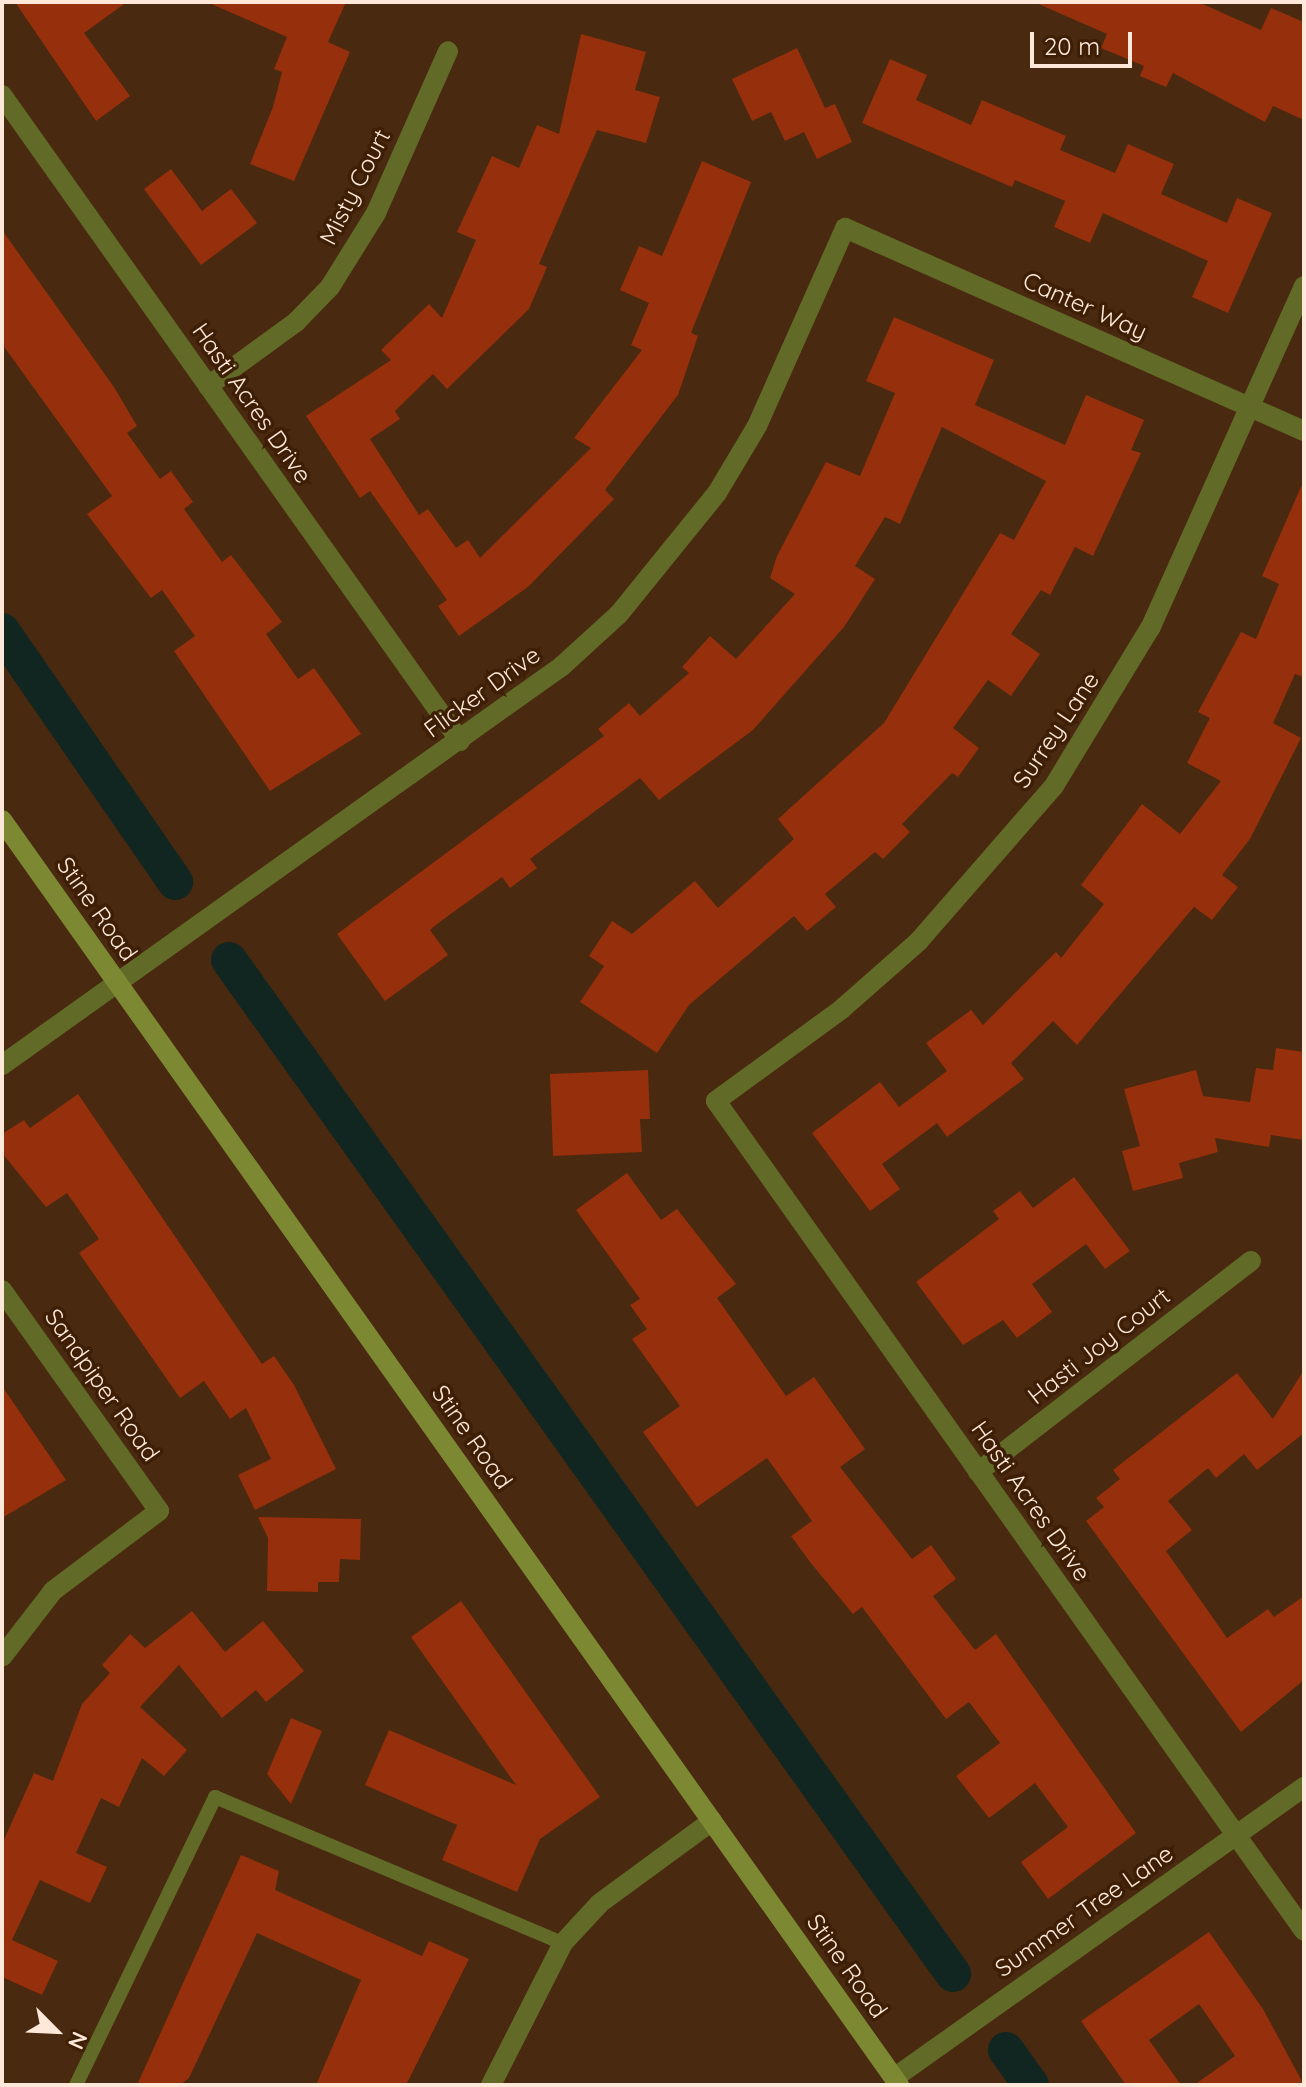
<!DOCTYPE html>
<style>
body{margin:0}
#map{position:relative;width:1306px;height:2087px;overflow:hidden;background:#49290f;font-family:Quicksand,sans-serif}
div>[style]{position:absolute}
[style*='--x']{left:calc(var(--x)*1px);top:calc(var(--y)*1px);width:calc(var(--w)*1px);rotate:calc(var(--a)*1deg)}
.canal>*{height:36px;margin:-18px;padding:0 18px;transform-origin:18px;border-radius:18px;background:#112621}
.building>*{inset:0;background:#962f0b}
.lane>*{height:14px;margin:-7px;padding:0 7px;transform-origin:7px;border-radius:7px;background:#616b27}
.street>*{height:20px;margin:-10px;padding:0 10px;transform-origin:10px;border-radius:10px;background:#616b27}
.secondary>*{height:20px;margin:-10px;padding:0 10px;transform-origin:10px;border-radius:10px;background:#7c8832}
span{translate:-50% -50%;white-space:nowrap;text-align:center;line-height:1.15;-webkit-text-stroke:7px #3e1f05;paint-order:stroke}
.street-label{font-size:24px;color:#fde8d9}
.frame{position:absolute;inset:0;border:4px solid #fde8d9;pointer-events:none}
.north{position:absolute;left:16px;top:1991px;width:80px;height:80px;-webkit-text-stroke:6px #3e1f05;paint-order:stroke;rotate:114deg;font-size:22px;font-weight:700;line-height:32px;text-align:center;color:#fde8d9}
.north::after{content:'';display:block;margin:auto;width:28px;height:36px;background:#fde8d9;clip-path:polygon(50% 0,100% 100%,50% 72%,0 100%)}
.scale{position:absolute;left:1030px;top:32px;width:102px;height:36px;box-sizing:border-box;border:4px solid #fde8d9;border-top:0;padding-left:10px;font-size:24px;line-height:28px;white-space:nowrap;color:#fde8d9;-webkit-text-stroke:6px #3e1f05;paint-order:stroke}
</style>
<div id="map">
<div class="canal">
<div style="--x:2;--y:631;--w:305;--a:55.4"></div>
<div style="--x:229;--y:960;--w:1246;--a:54.47"></div>
<div style="--x:1006;--y:2050;--w:43;--a:54.5"></div>
</div>
<div class="building">
<div style="clip-path:polygon(15px 2px,127px 2px,84px 33px,130px 96px,96px 121px)"></div>
<div style="clip-path:polygon(207px 2px,346px 2px,328px 42px,350px 52px,294px 181px,250px 164px,273px 107px,282px 72px,274px 69px,287px 37px)"></div>
<div style="clip-path:polygon(1034px 2px,1198px 2px,1261px 30px,1271px 8px,1304px 22px,1304px 120px,1273px 106px,1265px 122px,1173px 73px,1166px 87px,1140px 76px,1144px 66px,1101px 48px,1107px 34px)"></div>
<div style="clip-path:polygon(581px 34px,646px 52px,635px 90px,660px 97px,646px 143px,597px 130px,539px 264px,547px 267px,529px 309px,447px 389px,433px 374px,395px 411px,400px 419px,370px 439px,419px 515px,428px 509px,456px 548px,468px 540px,480px 558px,591px 448px,574px 438px,642px 350px,631px 345px,649px 303px,620px 290px,639px 246px,662px 256px,702px 161px,751px 182px,691px 333px,698px 336px,678px 395px,605px 490px,614px 499px,528px 587px,459px 636px,438px 606px,447px 600px,370px 491px,360px 498px,306px 416px,391px 360px,381px 350px,429px 304px,442px 318px,476px 240px,457px 232px,492px 156px,519px 168px,537px 125px,559px 134px)"></div>
<div style="clip-path:polygon(797px 48px,825px 108px,835px 104px,852px 142px,817px 159px,804px 132px,785px 141px,771px 112px,752px 121px,732px 79px)"></div>
<div style="clip-path:polygon(890px 59px,927px 75px,916px 100px,971px 125px,982px 100px,1066px 136px,1060px 150px,1115px 173px,1128px 144px,1174px 164px,1161px 194px,1227px 223px,1237px 198px,1272px 213px,1228px 313px,1192px 297px,1208px 261px,1103px 213px,1090px 243px,1054px 227px,1065px 201px,1015px 180px,1012px 187px,862px 123px)"></div>
<div style="clip-path:polygon(171px 169px,202px 211px,231px 189px,257px 223px,201px 265px,144px 189px)"></div>
<div style="clip-path:polygon(2px 230px,114px 387px,137px 426px,127px 433px,160px 479px,171px 471px,193px 502px,184px 509px,222px 562px,231px 555px,282px 622px,266px 634px,298px 679px,314px 668px,361px 734px,270px 791px,174px 651px,195px 636px,162px 590px,151px 598px,87px 514px,112px 496px,2px 344px)"></div>
<div style="clip-path:polygon(894px 317px,994px 360px,975px 405px,1065px 445px,1086px 395px,1144px 420px,1131px 450px,1141px 453px,1093px 556px,1075px 547px,1050px 595px,1041px 590px,1011px 634px,1040px 654px,1011px 696px,988px 680px,953px 728px,979px 748px,958px 777px,952px 773px,902px 824px,910px 832px,883px 859px,875px 852px,825px 894px,836px 907px,807px 931px,794px 916px,689px 1005px,657px 1053px,580px 1002px,604px 966px,589px 956px,612px 921px,632px 934px,695px 881px,718px 908px,794px 839px,778px 819px,884px 723px,1000px 533px,1014px 540px,1046px 481px,942px 427px,900px 524px,885px 517px,855px 566px,875px 579px,844px 627px,753px 730px,659px 800px,640px 778px,530px 859px,537px 868px,510px 888px,502px 877px,441px 921px,430px 930px,448px 955px,385px 1001px,337px 934px,604px 736px,598px 729px,629px 703px,640px 716px,689px 673px,682px 667px,710px 636px,736px 659px,795px 594px,770px 578px,777px 556px,826px 462px,860px 476px,895px 393px,866px 381px)"></div>
<div style="clip-path:polygon(1304px 480px,1304px 677px,1295px 674px,1273px 723px,1301px 738px,1250px 839px,1222px 875px,1238px 887px,1212px 920px,1194px 907px,1077px 1045px,1053px 1021px,1011px 1063px,1024px 1079px,947px 1137px,937px 1123px,882px 1164px,900px 1189px,870px 1211px,812px 1133px,880px 1082px,899px 1107px,947px 1071px,926px 1043px,971px 1010px,983px 1025px,1056px 952px,1061px 958px,1104px 904px,1081px 885px,1142px 804px,1180px 834px,1221px 781px,1187px 763px,1210px 718px,1198px 712px,1241px 632px,1256px 639px,1279px 584px,1262px 576px)"></div>
<div style="clip-path:polygon(1276px 1048px,1304px 1052px,1304px 1140px,1271px 1135px,1269px 1147px,1215px 1138px,1218px 1152px,1179px 1163px,1183px 1178px,1133px 1191px,1122px 1151px,1140px 1146px,1124px 1089px,1196px 1070px,1203px 1096px,1250px 1102px,1256px 1068px,1273px 1070px)"></div>
<div style="clip-path:polygon(648px 1070px,650px 1119px,640px 1119px,642px 1152px,553px 1156px,550px 1074px)"></div>
<div style="clip-path:polygon(78px 1094px,262px 1364px,274px 1356px,294px 1385px,336px 1469px,255px 1510px,238px 1475px,271px 1459px,246px 1408px,230px 1419px,204px 1381px,180px 1398px,79px 1253px,99px 1239px,67px 1193px,46px 1207px,2px 1153px,2px 1134px,24px 1120px,30px 1128px)"></div>
<div style="clip-path:polygon(627px 1173px,661px 1220px,677px 1209px,736px 1284px,717px 1298px,786px 1396px,814px 1377px,865px 1449px,840px 1467px,912px 1559px,931px 1545px,956px 1579px,933px 1596px,975px 1650px,996px 1634px,1136px 1833px,1048px 1899px,1021px 1862px,1068px 1827px,1035px 1783px,989px 1818px,956px 1776px,1000px 1743px,969px 1702px,946px 1719px,862px 1607px,853px 1614px,810px 1562px,791px 1536px,812px 1521px,767px 1458px,697px 1507px,643px 1432px,680px 1406px,632px 1339px,647px 1329px,630px 1305px,640px 1299px,576px 1210px)"></div>
<div style="clip-path:polygon(1074px 1177px,1130px 1251px,1105px 1269px,1086px 1244px,1032px 1284px,1052px 1312px,1017px 1338px,1003px 1320px,963px 1345px,916px 1282px,999px 1219px,993px 1211px,1020px 1191px,1033px 1208px)"></div>
<div style="clip-path:polygon(1304px 1370px,1304px 1433px,1257px 1470px,1244px 1454px,1216px 1478px,1208px 1468px,1168px 1501px,1192px 1530px,1166px 1551px,1227px 1638px,1268px 1609px,1274px 1617px,1304px 1596px,1304px 1680px,1241px 1732px,1086px 1521px,1104px 1507px,1096px 1498px,1120px 1479px,1113px 1470px,1237px 1373px,1273px 1419px)"></div>
<div style="clip-path:polygon(2px 1386px,66px 1480px,2px 1518px)"></div>
<div style="clip-path:polygon(258px 1517px,361px 1519px,360px 1560px,340px 1559px,339px 1582px,318px 1582px,318px 1592px,267px 1591px,268px 1538px)"></div>
<div style="clip-path:polygon(461px 1601px,600px 1797px,540px 1839px,517px 1892px,442px 1860px,457px 1825px,365px 1785px,389px 1730px,516px 1785px,411px 1637px)"></div>
<div style="clip-path:polygon(192px 1611px,225px 1652px,263px 1621px,304px 1671px,266px 1702px,256px 1690px,222px 1718px,179px 1665px,140px 1707px,187px 1750px,164px 1776px,142px 1758px,119px 1807px,101px 1798px,76px 1853px,107px 1867px,90px 1903px,40px 1880px,12px 1940px,58px 1961px,42px 1995px,2px 1977px,2px 1844px,34px 1773px,53px 1781px,82px 1704px,110px 1673px,102px 1665px,130px 1634px,145px 1648px)"></div>
<div style="clip-path:polygon(291px 1718px,322px 1731px,291px 1804px,267px 1774px)"></div>
<div style="clip-path:polygon(241px 1855px,279px 1871px,275px 1890px,422px 1956px,429px 1941px,469px 1959px,406px 2085px,316px 2085px,361px 1980px,257px 1933px,189px 2078px,180px 2085px,137px 2085px)"></div>
<div style="clip-path:polygon(1209px 1932px,1263px 2009px,1304px 2085px,1194px 2085px,1235px 2056px,1199px 2004px,1149px 2040px,1181px 2085px,1126px 2085px,1081px 2021px)"></div>
</div>
<div class="lane">
<div style="--x:76;--y:2085;--w:320;--a:-64.2"></div>
<div style="--x:215;--y:1797;--w:377;--a:22.8"></div>
</div>
<div class="street">
<div style="--x:2;--y:95;--w:792;--a:54.66"></div>
<div style="--x:1304;--y:286;--w:375;--a:114.2"></div>
<div style="--x:1150;--y:628;--w:185;--a:121.3"></div>
<div style="--x:1054;--y:786;--w:206;--a:131.1"></div>
<div style="--x:919;--y:941;--w:103;--a:138.6"></div>
<div style="--x:842;--y:1009;--w:156;--a:143.9"></div>
<div style="--x:716;--y:1101;--w:1017;--a:54.68"></div>
<div style="--x:208;--y:386;--w:109;--a:-36"></div>
<div style="--x:296;--y:322;--w:49;--a:-45.8"></div>
<div style="--x:330;--y:287;--w:87;--a:-58.1"></div>
<div style="--x:376;--y:213;--w:177;--a:-66"></div>
<div style="--x:2;--y:1065;--w:688;--a:-35.47"></div>
<div style="--x:562;--y:666;--w:77;--a:-42.4"></div>
<div style="--x:619;--y:614;--w:156;--a:-51"></div>
<div style="--x:717;--y:493;--w:78;--a:-59.2"></div>
<div style="--x:757;--y:426;--w:217;--a:-66"></div>
<div style="--x:845;--y:228;--w:502;--a:23.86"></div>
<div style="--x:2;--y:1290;--w:271;--a:54.6"></div>
<div style="--x:159;--y:1511;--w:133;--a:143"></div>
<div style="--x:53;--y:1591;--w:83;--a:127.7"></div>
<div style="--x:978;--y:1472;--w:345;--a:-37.7"></div>
<div style="--x:894;--y:2078;--w:503;--a:-35.37"></div>
<div style="--x:491;--y:2085;--w:159;--a:-63.1"></div>
<div style="--x:563;--y:1943;--w:54;--a:-47.2"></div>
<div style="--x:600;--y:1903;--w:139;--a:-36.2"></div>
</div>
<div class="secondary">
<div style="--x:2;--y:820;--w:1551;--a:54.66"></div>
</div>
<div class="street-label">
<span style="left:355px;top:187px;rotate:-63deg">Misty Court</span>
<span style="left:1085px;top:306px;rotate:24deg">Canter Way</span>
<span style="left:252px;top:403px;rotate:55deg">Hasti Acres Drive</span>
<span style="left:482px;top:692px;rotate:-36deg">Flicker Drive</span>
<span style="left:1056px;top:730px;rotate:-56deg">Surrey Lane</span>
<span style="left:97px;top:909px;rotate:55deg">Stine Road</span>
<span style="left:1099px;top:1346px;rotate:-38deg">Hasti Joy Court</span>
<span style="left:102px;top:1385px;rotate:55deg">Sandpiper Road</span>
<span style="left:472px;top:1437px;rotate:55deg">Stine Road</span>
<span style="left:1031px;top:1501px;rotate:55deg">Hasti Acres Drive</span>
<span style="left:1084px;top:1911px;rotate:-35deg">Summer Tree Lane</span>
<span style="left:847px;top:1966px;rotate:55deg">Stine Road</span>
</div>
<div class="frame"></div>
<div class="north">N</div>
<div class="scale">20 m</div>
</div>
